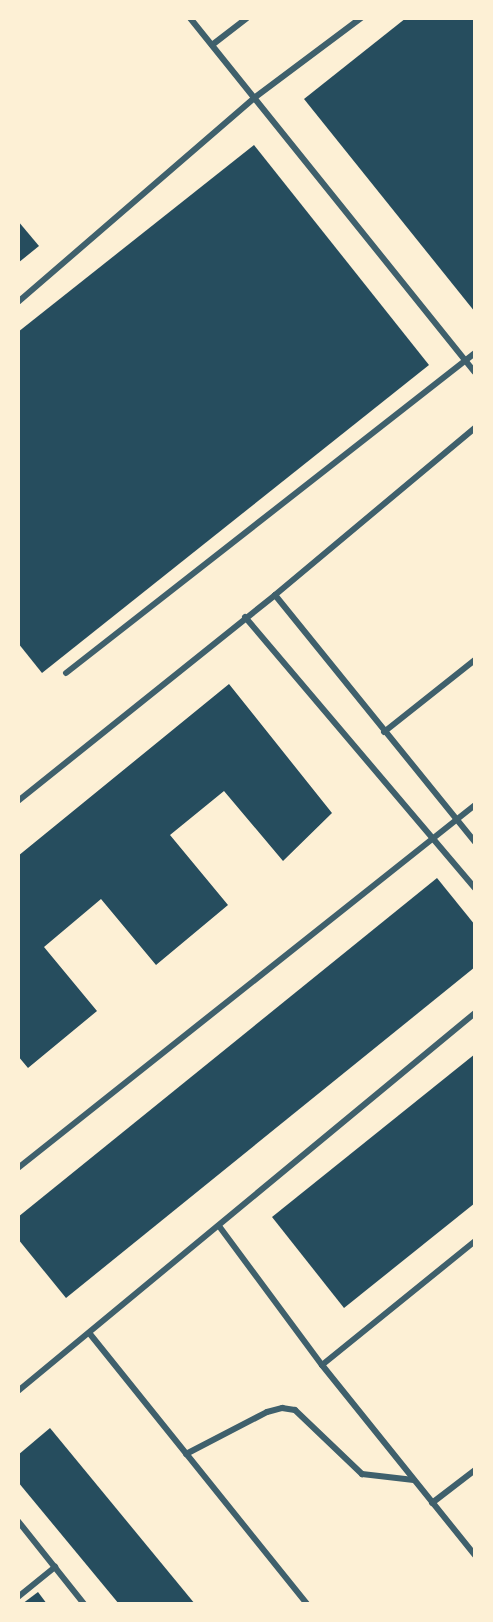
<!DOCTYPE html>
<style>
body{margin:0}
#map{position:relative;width:493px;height:1622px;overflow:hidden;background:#fdf0d5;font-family:Figtree,sans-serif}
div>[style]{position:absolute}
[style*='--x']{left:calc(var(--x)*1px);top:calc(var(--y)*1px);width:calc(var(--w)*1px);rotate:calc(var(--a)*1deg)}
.building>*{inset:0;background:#264d5e}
.minor>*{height:6px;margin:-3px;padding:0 3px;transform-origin:3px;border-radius:3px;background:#3f606c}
span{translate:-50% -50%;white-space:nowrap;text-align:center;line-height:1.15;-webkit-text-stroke:5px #fdf0d5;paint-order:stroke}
.frame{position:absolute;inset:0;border:20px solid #fdf0d5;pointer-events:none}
</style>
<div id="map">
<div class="building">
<div style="clip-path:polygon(406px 18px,475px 18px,475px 312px,304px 99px)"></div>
<div style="clip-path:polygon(254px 145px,429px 365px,42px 673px,18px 643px,18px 332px)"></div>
<div style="clip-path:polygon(18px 221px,39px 246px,18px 263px)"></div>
<div style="clip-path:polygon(229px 684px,332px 813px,283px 861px,224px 791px,170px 835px,228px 905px,156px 965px,101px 899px,44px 947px,97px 1011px,28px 1068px,18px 1056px,18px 856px)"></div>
<div style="clip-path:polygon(437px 878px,475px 925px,475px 967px,66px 1298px,18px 1239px,18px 1217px)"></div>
<div style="clip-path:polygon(475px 1054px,475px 1203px,344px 1308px,272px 1217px)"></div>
<div style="clip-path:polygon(50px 1428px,195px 1604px,119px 1604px,18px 1482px,18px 1455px)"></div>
<div style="clip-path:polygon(38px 1592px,47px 1604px,22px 1604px)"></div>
</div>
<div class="minor">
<div style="--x:190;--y:18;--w:454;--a:51.2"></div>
<div style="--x:212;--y:45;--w:44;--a:-37.6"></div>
<div style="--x:18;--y:302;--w:312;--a:-40.8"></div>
<div style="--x:254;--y:98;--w:134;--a:-36.8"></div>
<div style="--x:275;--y:595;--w:318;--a:51"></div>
<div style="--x:245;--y:617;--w:355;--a:49.7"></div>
<div style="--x:66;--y:673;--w:519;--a:-38.04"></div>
<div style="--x:384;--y:732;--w:116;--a:-38.4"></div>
<div style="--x:18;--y:801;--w:329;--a:-38.7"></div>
<div style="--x:275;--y:595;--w:261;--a:-39.9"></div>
<div style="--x:18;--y:1168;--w:584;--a:-38.46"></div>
<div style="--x:219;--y:1226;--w:173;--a:53.5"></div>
<div style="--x:322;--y:1365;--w:244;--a:51.2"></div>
<div style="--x:90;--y:1334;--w:346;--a:51.2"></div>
<div style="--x:322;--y:1365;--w:197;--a:-39"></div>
<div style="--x:18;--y:1391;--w:593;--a:-39.6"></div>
<div style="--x:186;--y:1454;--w:91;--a:-27.4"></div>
<div style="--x:267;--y:1412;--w:16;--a:-15"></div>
<div style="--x:282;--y:1408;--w:13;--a:9"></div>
<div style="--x:295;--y:1410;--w:93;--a:43.7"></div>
<div style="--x:362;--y:1474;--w:52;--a:6.6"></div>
<div style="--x:432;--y:1503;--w:54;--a:-37.5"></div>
<div style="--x:18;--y:1521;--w:106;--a:51.5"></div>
<div style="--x:18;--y:1597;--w:48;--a:-39"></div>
</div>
<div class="frame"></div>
</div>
